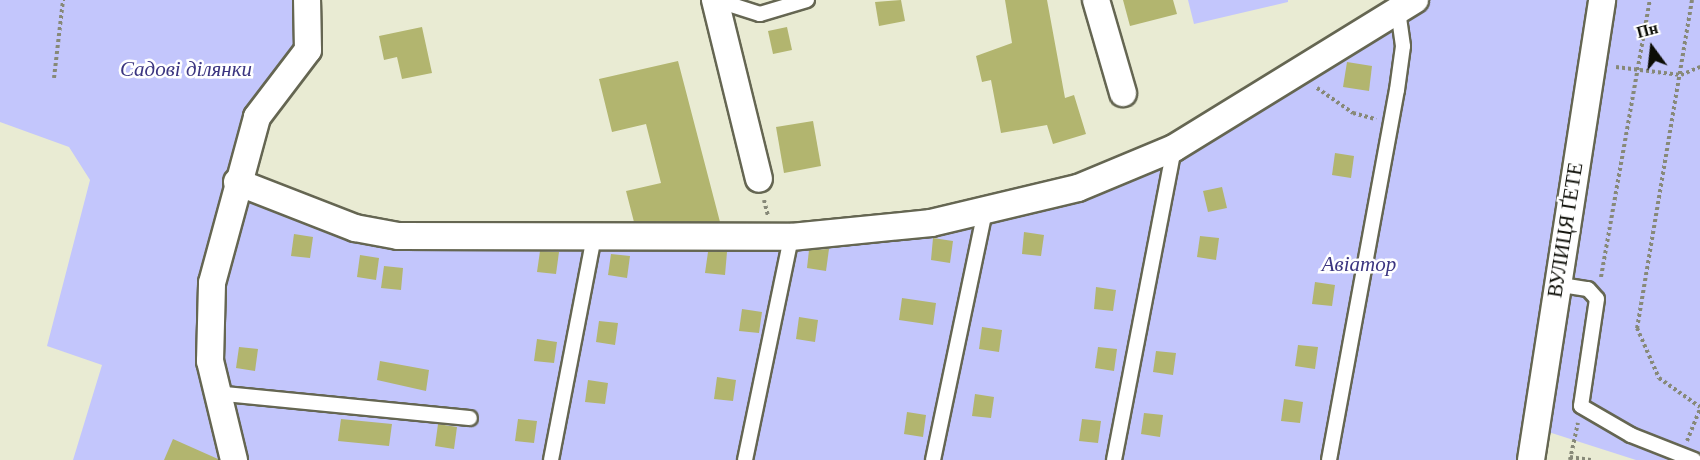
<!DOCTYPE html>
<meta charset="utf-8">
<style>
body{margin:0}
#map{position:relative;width:1700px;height:460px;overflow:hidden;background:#e9ebd3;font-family:"Times New Roman",serif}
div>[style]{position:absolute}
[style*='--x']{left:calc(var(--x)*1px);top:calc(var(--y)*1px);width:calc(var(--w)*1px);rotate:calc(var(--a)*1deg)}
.green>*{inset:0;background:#c3c6fc}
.building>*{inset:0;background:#b2b56f}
.path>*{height:4px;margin-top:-2px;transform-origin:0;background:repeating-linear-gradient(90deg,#878978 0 3px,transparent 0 6px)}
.roads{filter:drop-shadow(2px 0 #656652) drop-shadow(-2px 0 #656652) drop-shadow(0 2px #656652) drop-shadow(0 -2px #656652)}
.lane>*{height:14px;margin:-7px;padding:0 7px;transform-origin:7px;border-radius:7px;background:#fff}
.street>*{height:26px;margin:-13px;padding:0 13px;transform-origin:13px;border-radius:13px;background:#fff}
span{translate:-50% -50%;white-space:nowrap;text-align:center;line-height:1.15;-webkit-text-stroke:5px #fff;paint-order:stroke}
.park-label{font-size:21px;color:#3b3580;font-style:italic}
.street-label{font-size:21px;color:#0c0d06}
.north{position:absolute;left:1622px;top:18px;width:60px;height:60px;-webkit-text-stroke:4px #fff;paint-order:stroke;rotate:345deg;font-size:16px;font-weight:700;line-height:24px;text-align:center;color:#0c0d06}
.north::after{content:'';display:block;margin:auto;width:21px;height:27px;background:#0c0d06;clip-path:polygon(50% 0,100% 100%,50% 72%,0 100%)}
</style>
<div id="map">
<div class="green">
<div style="clip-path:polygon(0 0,299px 0,301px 47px,238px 182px,398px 236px,931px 223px,1174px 148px,1398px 0,1700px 0,1700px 460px,1636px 460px,1536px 428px,1531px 460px,73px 460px,102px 365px,47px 346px,90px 180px,69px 147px,0 122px)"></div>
<div style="clip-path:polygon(1188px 0,1288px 0,1288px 2px,1194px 24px)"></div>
</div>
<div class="building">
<div style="clip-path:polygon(901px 0,905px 21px,879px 26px,875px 2px)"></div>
<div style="clip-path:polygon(1005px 0,1047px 0,1065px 98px,1074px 95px,1086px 134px,1053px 144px,1047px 125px,1001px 133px,991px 80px,982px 82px,976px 56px,1012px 43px)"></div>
<div style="clip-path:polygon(1123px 0,1173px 0,1177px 14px,1130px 26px)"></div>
<div style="clip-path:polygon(422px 27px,432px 73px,402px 79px,397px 57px,384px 60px,379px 36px)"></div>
<div style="clip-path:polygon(787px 27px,792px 50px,773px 54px,768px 31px)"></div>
<div style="clip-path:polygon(678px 61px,720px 222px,634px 222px,626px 191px,661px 183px,646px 124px,612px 132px,599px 79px)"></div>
<div style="clip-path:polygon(1347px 62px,1372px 66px,1369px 91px,1343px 87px)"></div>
<div style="clip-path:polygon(813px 121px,821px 166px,784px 173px,776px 127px)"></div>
<div style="clip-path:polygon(1335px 153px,1354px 156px,1351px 178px,1332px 175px)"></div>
<div style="clip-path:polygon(1222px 187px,1227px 208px,1208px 212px,1203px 191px)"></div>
<div style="clip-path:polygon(1024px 232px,1044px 235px,1041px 256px,1022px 254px)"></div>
<div style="clip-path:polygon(294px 234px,313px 237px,310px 258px,291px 256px)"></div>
<div style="clip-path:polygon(1200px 236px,1219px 238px,1216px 260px,1197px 257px)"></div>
<div style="clip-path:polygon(933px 238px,953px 241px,950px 263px,931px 260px)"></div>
<div style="clip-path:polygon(829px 249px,826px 271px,807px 268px,809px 250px)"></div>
<div style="clip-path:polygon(540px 251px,559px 252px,556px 274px,537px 272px)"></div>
<div style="clip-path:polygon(708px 252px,727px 252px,725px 275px,705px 273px)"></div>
<div style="clip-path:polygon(611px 254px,630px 256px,627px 278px,608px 275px)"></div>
<div style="clip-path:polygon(360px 255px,379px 258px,376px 280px,357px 277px)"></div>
<div style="clip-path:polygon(384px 266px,403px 268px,401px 290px,381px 288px)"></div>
<div style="clip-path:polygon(1315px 282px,1335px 285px,1332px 306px,1312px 304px)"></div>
<div style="clip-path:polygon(1096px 287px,1116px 290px,1113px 311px,1094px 309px)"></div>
<div style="clip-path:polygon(902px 298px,936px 303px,933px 325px,899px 320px)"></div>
<div style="clip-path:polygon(742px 309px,762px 312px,759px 333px,739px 331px)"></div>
<div style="clip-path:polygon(799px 317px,818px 320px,815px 342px,796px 339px)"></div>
<div style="clip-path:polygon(599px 321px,618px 323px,615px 345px,596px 342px)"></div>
<div style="clip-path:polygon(982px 327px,1002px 330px,999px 352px,979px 349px)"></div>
<div style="clip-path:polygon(537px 339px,557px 342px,554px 363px,534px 361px)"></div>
<div style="clip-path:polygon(1298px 345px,1318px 347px,1315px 369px,1295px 366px)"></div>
<div style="clip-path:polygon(239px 347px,258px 349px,255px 371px,236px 368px)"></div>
<div style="clip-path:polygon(1098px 347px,1117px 349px,1114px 371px,1095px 368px)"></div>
<div style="clip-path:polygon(1156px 351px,1176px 353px,1173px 375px,1153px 372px)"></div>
<div style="clip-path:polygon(380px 361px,429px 370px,426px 391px,377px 380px)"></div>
<div style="clip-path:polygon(717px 377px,736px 380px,733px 401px,714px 399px)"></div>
<div style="clip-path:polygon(588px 380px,608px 383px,605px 404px,585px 402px)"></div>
<div style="clip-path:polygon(975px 394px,994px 397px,991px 418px,972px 416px)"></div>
<div style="clip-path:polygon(1284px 399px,1303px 402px,1300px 423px,1281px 421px)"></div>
<div style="clip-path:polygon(907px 412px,926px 415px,923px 437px,904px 434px)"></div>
<div style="clip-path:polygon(1144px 413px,1163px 415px,1160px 437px,1141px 434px)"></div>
<div style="clip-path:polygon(341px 419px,392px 424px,389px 446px,338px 441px)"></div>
<div style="clip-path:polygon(518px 419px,537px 421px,534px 443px,515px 441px)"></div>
<div style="clip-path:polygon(1082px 419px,1101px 421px,1098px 443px,1079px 441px)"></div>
<div style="clip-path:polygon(438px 424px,457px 427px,454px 449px,435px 446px)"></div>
<div style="clip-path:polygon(173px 439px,218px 459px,219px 460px,164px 460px)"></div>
</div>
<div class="path">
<div style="--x:1692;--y:0;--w:333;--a:99.5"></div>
<div style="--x:1637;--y:328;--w:55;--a:66.3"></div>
<div style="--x:1659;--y:378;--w:50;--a:35.3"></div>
<div style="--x:1616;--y:67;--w:65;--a:7"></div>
<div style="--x:1681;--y:75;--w:21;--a:-23"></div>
<div style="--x:54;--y:78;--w:79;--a:-83.4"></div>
<div style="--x:1317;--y:88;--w:44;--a:34.8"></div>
<div style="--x:1353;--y:113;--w:24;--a:15"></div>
<div style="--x:764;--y:200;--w:16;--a:76"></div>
<div style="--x:1601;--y:277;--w:281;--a:-80"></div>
<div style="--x:1687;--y:441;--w:35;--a:-68"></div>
<div style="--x:1570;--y:457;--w:21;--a:8"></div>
<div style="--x:1570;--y:460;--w:38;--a:-78"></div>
</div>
<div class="roads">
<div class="lane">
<div style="--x:716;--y:0;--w:46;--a:17.7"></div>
<div style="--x:760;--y:14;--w:49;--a:-16.6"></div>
<div style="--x:1555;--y:284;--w:33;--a:9"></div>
<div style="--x:1588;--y:289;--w:13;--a:48"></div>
<div style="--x:1597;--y:299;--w:108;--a:98.5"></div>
<div style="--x:1581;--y:406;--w:58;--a:30.1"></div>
<div style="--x:1631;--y:435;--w:68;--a:21.6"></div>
<div style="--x:214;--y:393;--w:257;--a:5.6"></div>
<div style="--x:551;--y:460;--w:228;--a:-79.1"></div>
<div style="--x:745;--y:460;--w:228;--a:-78.3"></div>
<div style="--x:933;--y:460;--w:253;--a:-78.2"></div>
<div style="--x:1114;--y:460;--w:318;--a:-79.1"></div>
<div style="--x:1329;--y:460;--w:376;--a:-79.6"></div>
<div style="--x:1397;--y:90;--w:44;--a:-82.2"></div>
<div style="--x:1403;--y:46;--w:37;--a:-98"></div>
</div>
<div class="street">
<div style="--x:715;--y:0;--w:184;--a:76.2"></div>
<div style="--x:1096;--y:0;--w:97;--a:73.8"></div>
<div style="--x:237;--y:182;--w:127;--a:21.3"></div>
<div style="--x:355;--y:228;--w:44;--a:10.5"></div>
<div style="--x:398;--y:236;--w:393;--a:0.1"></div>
<div style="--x:791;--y:237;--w:141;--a:-5.7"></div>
<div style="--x:931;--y:223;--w:151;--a:-13.4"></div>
<div style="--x:1078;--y:188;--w:104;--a:-22.6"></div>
<div style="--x:1174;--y:148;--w:283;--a:-31.6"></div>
<div style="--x:234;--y:460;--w:102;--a:-103.6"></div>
<div style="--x:210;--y:361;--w:78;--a:-88.5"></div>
<div style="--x:212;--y:283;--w:172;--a:-74.8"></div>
<div style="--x:257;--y:117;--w:84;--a:-52.7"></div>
<div style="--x:308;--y:50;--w:50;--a:-91.1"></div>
<div style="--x:1531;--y:460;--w:465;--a:-81.2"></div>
</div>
</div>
<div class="park-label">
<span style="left:186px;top:69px">Садові ділянки</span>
<span style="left:1359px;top:264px">Авіатор</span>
</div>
<div class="street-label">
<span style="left:1565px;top:230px;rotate:-81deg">ВУЛИЦЯ ҐЕТЕ</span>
</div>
<div class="north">Пн</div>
</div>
